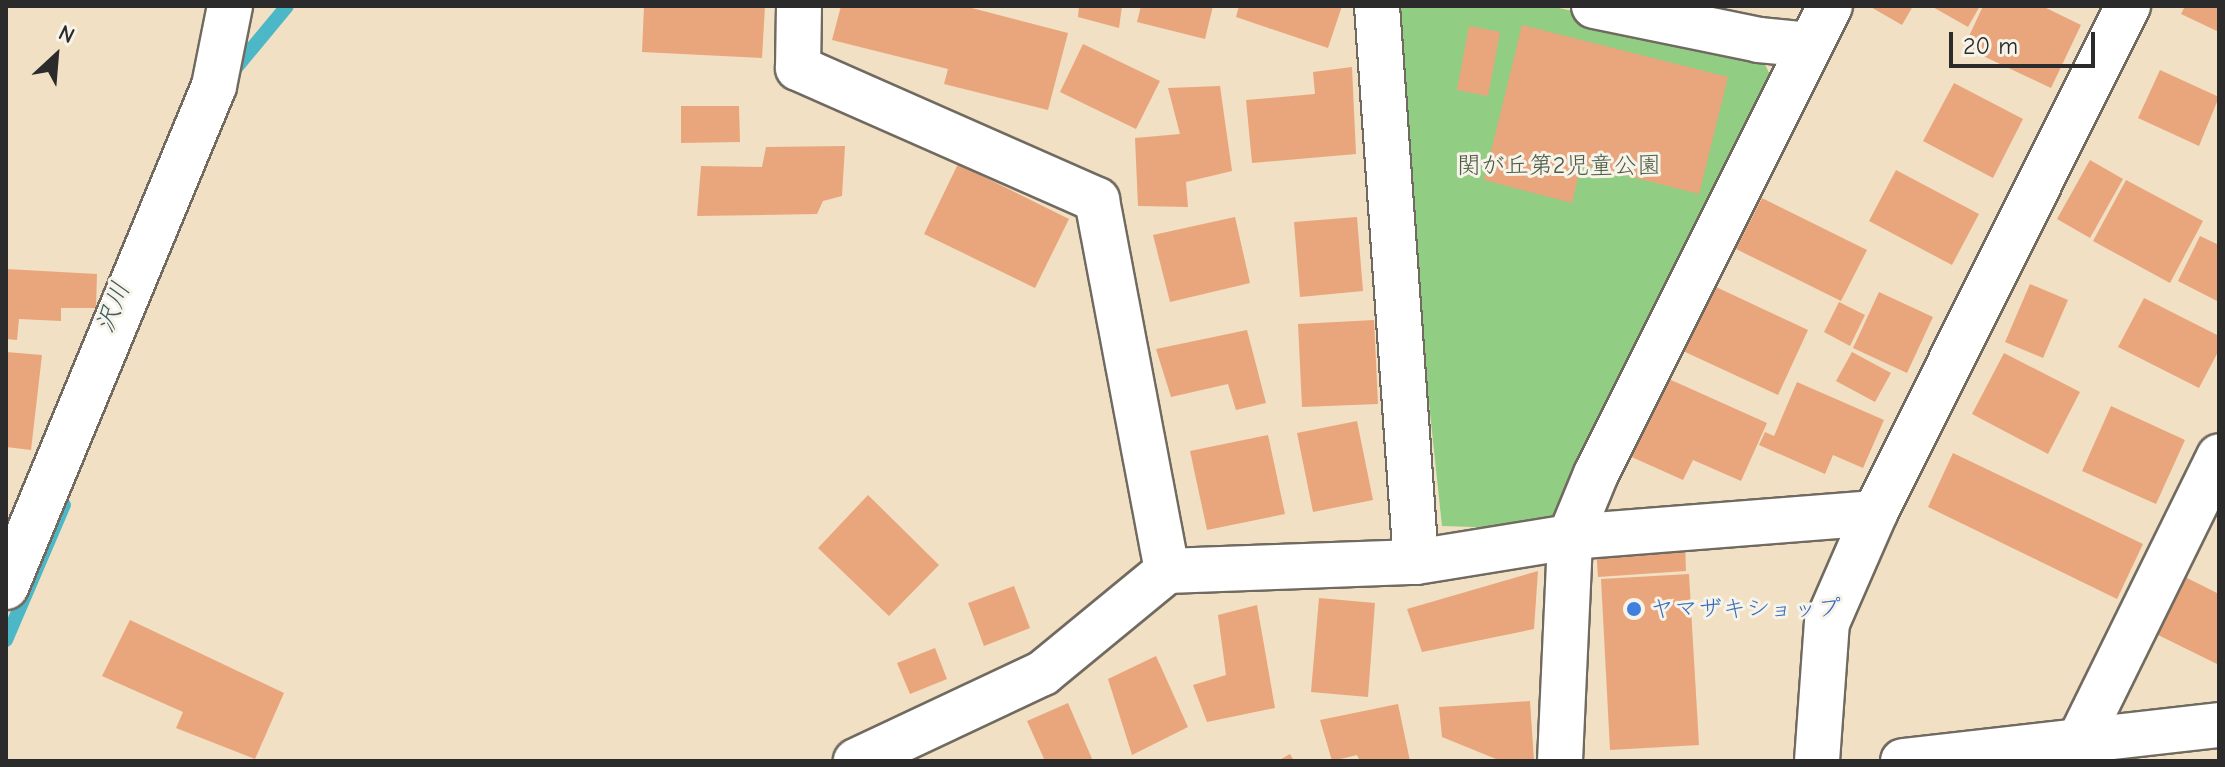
<!DOCTYPE html>
<meta charset="utf-8">
<style>
body{margin:0}
#map{position:relative;width:2225px;height:767px;overflow:hidden;background:#f1e0c3;font-family:"Comic Neue","Klee One",sans-serif}
div>[style]{position:absolute}
[style*='--x']{left:calc(var(--x)*1px);top:calc(var(--y)*1px);width:calc(var(--w)*1px);rotate:calc(var(--a)*1deg)}
.green>*{inset:0;background:#91cd83}
.stream>*{height:14px;margin:-7px;padding:0 7px;transform-origin:7px;border-radius:7px;background:#4cb8c7}
.building>*{inset:0;background:#e9a67d}
.roads{filter:drop-shadow(2px 0 #706a60) drop-shadow(-2px 0 #706a60) drop-shadow(0 2px #706a60) drop-shadow(0 -2px #706a60)}
.minor>*{height:44px;margin:-22px;padding:0 22px;transform-origin:22px;border-radius:22px;background:#fff}
.dots>*{width:22px;height:22px;translate:-50% -50%;box-sizing:border-box;border:4px solid #f7f3e8;border-radius:50%}
span{translate:-50% -50%;white-space:nowrap;text-align:center;line-height:1.15;-webkit-text-stroke:6px #f7f3e8;paint-order:stroke}
.park-label{font-size:24px;color:#4a5c45}
.shop-label{font-size:24px;color:#366cbe}
.left{translate:0 -50%;text-align:left}
.water-label{font-size:26px;color:#375c62;font-style:italic}
.frame{position:absolute;inset:0;border:8px solid #2b2b2b;pointer-events:none}
.north{position:absolute;left:16px;top:16px;width:80px;height:80px;-webkit-text-stroke:6px #f7f3e8;paint-order:stroke;rotate:26deg;font-size:22px;font-weight:700;line-height:32px;text-align:center;color:#2b2b2b}
.north::after{content:'';display:block;margin:auto;width:28px;height:36px;background:#2b2b2b;clip-path:polygon(50% 0,100% 100%,50% 72%,0 100%)}
.scale{position:absolute;left:1949px;top:32px;width:146px;height:36px;box-sizing:border-box;border:4px solid #2b2b2b;border-top:0;padding-left:10px;font-size:24px;line-height:28px;white-space:nowrap;color:#2b2b2b;-webkit-text-stroke:6px #f7f3e8;paint-order:stroke}
</style>
<div id="map">
<div class="green">
<div style="clip-path:polygon(1387px 6px,1549px 6px,1758px 50px,1774px 83px,1548px 529px,1442px 526px)"></div>
</div>
<div class="stream">
<div style="--x:230;--y:75;--w:89;--a:-50.4"></div>
<div style="--x:6;--y:640;--w:147;--a:-66.8"></div>
</div>
<div class="building">
<div style="clip-path:polygon(644px 6px,765px 6px,762px 58px,642px 52px)"></div>
<div style="clip-path:polygon(841px 6px,964px 6px,1068px 33px,1048px 110px,944px 84px,948px 69px,832px 40px)"></div>
<div style="clip-path:polygon(1079px 6px,1122px 6px,1119px 28px,1078px 17px)"></div>
<div style="clip-path:polygon(1141px 6px,1213px 6px,1205px 39px,1137px 22px)"></div>
<div style="clip-path:polygon(1239px 6px,1342px 6px,1328px 48px,1236px 17px)"></div>
<div style="clip-path:polygon(1869px 6px,1913px 6px,1902px 25px)"></div>
<div style="clip-path:polygon(1931px 6px,1980px 6px,1968px 27px)"></div>
<div style="clip-path:polygon(1983px 6px,2042px 6px,2081px 25px,2051px 88px,1964px 47px)"></div>
<div style="clip-path:polygon(2185px 6px,2219px 6px,2219px 32px,2181px 14px)"></div>
<div style="clip-path:polygon(1522px 25px,1728px 77px,1699px 194px,1581px 164px,1572px 203px,1484px 180px)"></div>
<div style="clip-path:polygon(1469px 26px,1500px 32px,1488px 96px,1457px 90px)"></div>
<div style="clip-path:polygon(1083px 44px,1160px 81px,1136px 129px,1060px 92px)"></div>
<div style="clip-path:polygon(1352px 67px,1356px 154px,1252px 163px,1246px 100px,1315px 94px,1313px 72px)"></div>
<div style="clip-path:polygon(2160px 70px,2219px 97px,2199px 146px,2138px 118px)"></div>
<div style="clip-path:polygon(1954px 83px,2023px 119px,1993px 178px,1923px 141px)"></div>
<div style="clip-path:polygon(1220px 86px,1232px 171px,1186px 182px,1188px 207px,1138px 206px,1135px 138px,1180px 134px,1168px 88px)"></div>
<div style="clip-path:polygon(681px 106px,739px 106px,740px 142px,681px 143px)"></div>
<div style="clip-path:polygon(845px 146px,842px 196px,823px 201px,817px 214px,697px 216px,701px 166px,762px 167px,766px 147px)"></div>
<div style="clip-path:polygon(2090px 160px,2123px 179px,2090px 238px,2057px 219px)"></div>
<div style="clip-path:polygon(958px 164px,1069px 219px,1035px 288px,924px 234px)"></div>
<div style="clip-path:polygon(1896px 170px,1979px 214px,1952px 265px,1869px 221px)"></div>
<div style="clip-path:polygon(2126px 180px,2203px 221px,2170px 283px,2093px 241px)"></div>
<div style="clip-path:polygon(1762px 198px,1867px 250px,1841px 301px,1736px 249px)"></div>
<div style="clip-path:polygon(1235px 217px,1250px 283px,1170px 302px,1153px 235px)"></div>
<div style="clip-path:polygon(1357px 217px,1363px 291px,1300px 297px,1294px 222px)"></div>
<div style="clip-path:polygon(2200px 236px,2219px 245px,2219px 302px,2178px 281px)"></div>
<div style="clip-path:polygon(6px 269px,97px 274px,96px 308px,61px 308px,61px 321px,19px 319px,17px 340px,6px 339px)"></div>
<div style="clip-path:polygon(2030px 284px,2068px 300px,2043px 358px,2005px 342px)"></div>
<div style="clip-path:polygon(1714px 286px,1808px 330px,1778px 395px,1683px 351px)"></div>
<div style="clip-path:polygon(1879px 292px,1933px 317px,1907px 373px,1853px 348px)"></div>
<div style="clip-path:polygon(2144px 298px,2219px 336px,2219px 350px,2199px 388px,2118px 347px)"></div>
<div style="clip-path:polygon(1839px 302px,1865px 315px,1850px 346px,1824px 332px)"></div>
<div style="clip-path:polygon(1374px 320px,1378px 404px,1302px 407px,1298px 324px)"></div>
<div style="clip-path:polygon(1247px 330px,1266px 403px,1236px 410px,1228px 384px,1171px 397px,1156px 349px)"></div>
<div style="clip-path:polygon(6px 352px,42px 355px,31px 450px,6px 447px)"></div>
<div style="clip-path:polygon(1852px 352px,1891px 373px,1875px 402px,1836px 381px)"></div>
<div style="clip-path:polygon(2004px 353px,2080px 392px,2048px 454px,1972px 414px)"></div>
<div style="clip-path:polygon(1660px 375px,1767px 423px,1741px 481px,1693px 460px,1683px 480px,1625px 454px)"></div>
<div style="clip-path:polygon(1797px 382px,1884px 420px,1863px 468px,1833px 455px,1825px 474px,1759px 445px,1765px 432px,1774px 436px)"></div>
<div style="clip-path:polygon(2111px 406px,2185px 440px,2156px 504px,2082px 471px)"></div>
<div style="clip-path:polygon(1357px 421px,1373px 500px,1313px 512px,1297px 433px)"></div>
<div style="clip-path:polygon(1268px 435px,1285px 514px,1207px 530px,1190px 451px)"></div>
<div style="clip-path:polygon(1953px 453px,2143px 544px,2117px 599px,1928px 507px)"></div>
<div style="clip-path:polygon(868px 495px,939px 565px,889px 616px,818px 548px)"></div>
<div style="clip-path:polygon(1685px 541px,1686px 571px,1598px 577px,1596px 548px)"></div>
<div style="clip-path:polygon(1538px 571px,1534px 629px,1422px 652px,1407px 609px)"></div>
<div style="clip-path:polygon(1689px 574px,1699px 745px,1610px 750px,1601px 579px)"></div>
<div style="clip-path:polygon(2179px 574px,2219px 594px,2219px 665px,2150px 631px)"></div>
<div style="clip-path:polygon(1014px 586px,1030px 628px,984px 646px,968px 603px)"></div>
<div style="clip-path:polygon(1319px 598px,1375px 603px,1368px 697px,1311px 692px)"></div>
<div style="clip-path:polygon(1257px 605px,1275px 708px,1207px 722px,1193px 685px,1226px 675px,1218px 615px)"></div>
<div style="clip-path:polygon(130px 620px,284px 693px,255px 759px,176px 728px,183px 712px,102px 676px)"></div>
<div style="clip-path:polygon(935px 648px,947px 679px,910px 694px,897px 663px)"></div>
<div style="clip-path:polygon(1156px 656px,1188px 727px,1132px 755px,1108px 679px)"></div>
<div style="clip-path:polygon(1530px 701px,1534px 761px,1496px 759px,1442px 737px,1439px 707px)"></div>
<div style="clip-path:polygon(1068px 703px,1093px 761px,1045px 761px,1027px 721px)"></div>
<div style="clip-path:polygon(1398px 704px,1410px 761px,1360px 761px,1357px 755px,1332px 761px,1320px 720px)"></div>
<div style="clip-path:polygon(1290px 754px,1294px 761px,1278px 761px)"></div>
</div>
<div class="roads">
<div class="minor">
<div style="--x:799;--y:6;--w:62;--a:90.9"></div>
<div style="--x:798;--y:68;--w:327;--a:23.8"></div>
<div style="--x:1097;--y:200;--w:378;--a:79.3"></div>
<div style="--x:1167;--y:571;--w:161;--a:140.6"></div>
<div style="--x:1043;--y:673;--w:207;--a:154.8"></div>
<div style="--x:1377;--y:6;--w:557;--a:85.99"></div>
<div style="--x:1594;--y:6;--w:168;--a:11.6"></div>
<div style="--x:1759;--y:40;--w:51;--a:5.6"></div>
<div style="--x:1167;--y:571;--w:249;--a:-2.1"></div>
<div style="--x:1416;--y:562;--w:156;--a:-9.2"></div>
<div style="--x:1570;--y:537;--w:306;--a:-4.5"></div>
<div style="--x:6;--y:587;--w:542;--a:-67.45"></div>
<div style="--x:214;--y:86;--w:82;--a:-78.7"></div>
<div style="--x:1560;--y:761;--w:224;--a:-87.4"></div>
<div style="--x:1570;--y:537;--w:68;--a:-67.6"></div>
<div style="--x:1596;--y:474;--w:523;--a:-63.43"></div>
<div style="--x:1817;--y:761;--w:138;--a:-85.9"></div>
<div style="--x:1827;--y:623;--w:120;--a:-66.4"></div>
<div style="--x:1875;--y:513;--w:567;--a:-63.48"></div>
<div style="--x:1903;--y:761;--w:318;--a:-6.5"></div>
<div style="--x:2077;--y:761;--w:22;--a:-82"></div>
<div style="--x:2080;--y:739;--w:315;--a:-63.8"></div>
</div>
</div>
<div class="dots">
<div style="left:1634px;top:609px;background:#3f7fe0"></div>
</div>
<div class="park-label">
<span style="left:1559px;top:166px">関が丘第2児童公園</span>
</div>
<div class="shop-label">
<span class="left" style="left:1650px;top:609px">ヤマザキショップ</span>
</div>
<div class="water-label">
<span style="left:114px;top:308px;rotate:-69deg">沢川</span>
</div>
<div class="frame"></div>
<div class="north">N</div>
<div class="scale">20 m</div>
</div>
